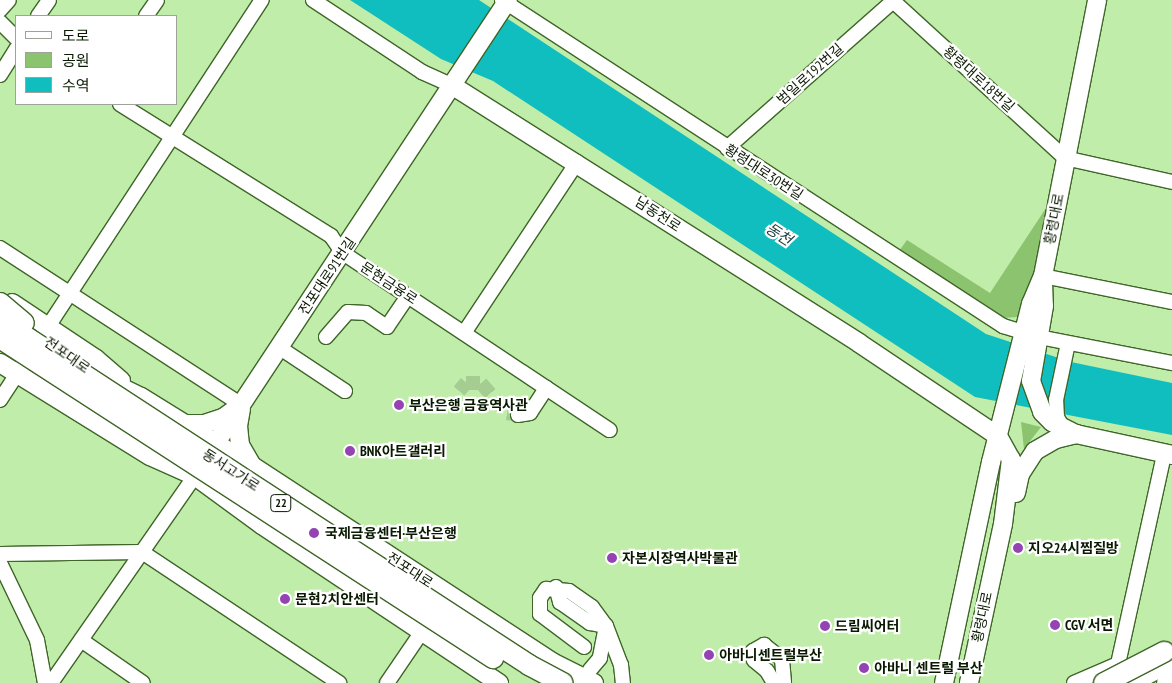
<!DOCTYPE html>
<meta charset="utf-8">
<style>
body{margin:0}
#map{position:relative;width:1172px;height:683px;overflow:hidden;background:#c0edaa;font-family:"PT Sans Narrow","Noto Sans KR",sans-serif}
div>[style]{position:absolute}
[style*='--x']{left:calc(var(--x)*1px);top:calc(var(--y)*1px);width:calc(var(--w)*1px);rotate:calc(var(--a)*1deg)}
.green>*{inset:0;background:#8cc36f}
.water>*{inset:0;background:#11bebf}
.minor-tunnel>*{height:14px;margin-top:-7px;transform-origin:0;background:repeating-linear-gradient(90deg,#a5cd91 0 14px,transparent 0 21px)}
.roads{filter:drop-shadow(1px 0 #3f6628) drop-shadow(-1px 0 #3f6628) drop-shadow(0 1px #3f6628) drop-shadow(0 -1px #3f6628)}
.minor>*{height:14px;margin:-7px;padding:0 7px;transform-origin:7px;border-radius:7px;background:#fff}
.major>*{height:18px;margin:-9px;padding:0 9px;transform-origin:9px;border-radius:9px;background:#fff}
.highway>*{height:20px;margin:-10px;padding:0 10px;transform-origin:10px;border-radius:10px;background:#fff}
.bridges{filter:drop-shadow(1px 0 #3f6628) drop-shadow(-1px 0 #3f6628) drop-shadow(0 1px #3f6628) drop-shadow(0 -1px #3f6628)}
.highway-bridge>*{height:20px;margin:-10px;padding:0 10px;transform-origin:10px;border-radius:10px;background:#fff}
.dots>*{width:14px;height:14px;translate:-50% -50%;box-sizing:border-box;border:2px solid #fff;border-radius:50%}
span{translate:-50% -50%;white-space:nowrap;text-align:center;line-height:1.15;-webkit-text-stroke:4.5px #fff;paint-order:stroke}
.shield-label span{padding:1px 4px;background:#fff;border:1px solid;border-radius:4px;-webkit-text-stroke-width:0}
.shield-label{font-size:12px;color:#0a1a02;font-weight:700}
.street-label{font-size:14px;color:#0a1a02}
.poi-label{font-size:14px;color:#0a1a02;font-weight:700}
.left{translate:0 -50%;text-align:left}
.water-label{font-size:15px;color:#1c3b3b;font-style:italic}
.legend{position:absolute;left:15px;top:15px;width:162px;height:90px;box-sizing:border-box;background:#fff;border:1px solid #9da39a;margin:0;padding:6px 9px;list-style:none;font-size:15px;color:#0a1a02}
.legend li{display:flex;align-items:center;gap:10px;height:25px}
.legend b{width:25px;border:1px solid #9da39a}
</style>
<div id="map">
<div class="green">
<div style="clip-path:polygon(1048px 205px,1031px 295px,1020px 317px,1003px 318px,899px 251px,907px 240px,990px 293px)"></div>
<div style="clip-path:polygon(1021px 422px,1041px 427px,1024px 449px)"></div>
</div>
<div class="water">
<div style="clip-path:polygon(350px 0,479px 0,986px 334px,1071px 362px,1172px 383px,1172px 435px,975px 397px,493px 81px,441px 59px)"></div>
</div>
<div class="minor-tunnel">
<div style="--x:459;--y:391;--w:11;--a:-49"></div>
<div style="--x:466;--y:383;--w:15;--a:0"></div>
<div style="--x:481;--y:383;--w:40;--a:49"></div>
<div style="--x:507;--y:413;--w:11;--a:10"></div>
</div>
<div class="roads">
<div class="minor">
<div style="--x:313;--y:0;--w:131;--a:33.4"></div>
<div style="--x:422;--y:72;--w:34;--a:24"></div>
<div style="--x:502;--y:0;--w:598;--a:33.05"></div>
<div style="--x:1003;--y:326;--w:38;--a:17"></div>
<div style="--x:1039;--y:337;--w:136;--a:11.1"></div>
<div style="--x:892;--y:0;--w:234;--a:42.4"></div>
<div style="--x:1065;--y:158;--w:110;--a:12.6"></div>
<div style="--x:0;--y:10;--w:13;--a:-48"></div>
<div style="--x:38;--y:16;--w:19;--a:-55"></div>
<div style="--x:146;--y:16;--w:19;--a:-55"></div>
<div style="--x:0;--y:22;--w:23;--a:45"></div>
<div style="--x:0;--y:75;--w:31;--a:-58"></div>
<div style="--x:120;--y:104;--w:249;--a:32"></div>
<div style="--x:331;--y:236;--w:21;--a:55"></div>
<div style="--x:343;--y:253;--w:320;--a:33.6"></div>
<div style="--x:727;--y:148;--w:223;--a:-41.5"></div>
<div style="--x:0;--y:248;--w:288;--a:33"></div>
<div style="--x:1043;--y:276;--w:132;--a:11.4"></div>
<div style="--x:464;--y:333;--w:205;--a:-56.5"></div>
<div style="--x:326;--y:337;--w:33;--a:-49"></div>
<div style="--x:348;--y:312;--w:18;--a:3"></div>
<div style="--x:366;--y:313;--w:25;--a:34"></div>
<div style="--x:387;--y:327;--w:37;--a:-56"></div>
<div style="--x:280;--y:348;--w:78;--a:33.5"></div>
<div style="--x:0;--y:400;--w:478;--a:-56.8"></div>
<div style="--x:518;--y:415;--w:12;--a:-9"></div>
<div style="--x:530;--y:413;--w:30;--a:-57"></div>
<div style="--x:1063;--y:428;--w:13;--a:-119"></div>
<div style="--x:1057;--y:417;--w:17;--a:-93"></div>
<div style="--x:1056;--y:400;--w:58;--a:-78.1"></div>
<div style="--x:0;--y:554;--w:142;--a:-0.8"></div>
<div style="--x:142;--y:552;--w:237;--a:33.6"></div>
<div style="--x:0;--y:563;--w:85;--a:64.3"></div>
<div style="--x:37;--y:640;--w:44;--a:79.5"></div>
<div style="--x:556;--y:587;--w:16;--a:75"></div>
<div style="--x:560;--y:602;--w:37;--a:35"></div>
<div style="--x:590;--y:623;--w:16;--a:11"></div>
<div style="--x:606;--y:626;--w:33;--a:101"></div>
<div style="--x:600;--y:658;--w:16;--a:130"></div>
<div style="--x:81;--y:640;--w:75;--a:34.7"></div>
<div style="--x:584;--y:647;--w:55;--a:-143.1"></div>
<div style="--x:540;--y:614;--w:16;--a:-90"></div>
<div style="--x:540;--y:598;--w:11;--a:-56"></div>
<div style="--x:546;--y:589;--w:23;--a:5"></div>
<div style="--x:569;--y:591;--w:28;--a:35"></div>
<div style="--x:592;--y:607;--w:24;--a:54"></div>
<div style="--x:606;--y:626;--w:42;--a:69"></div>
<div style="--x:621;--y:665;--w:18;--a:84"></div>
<div style="--x:1125;--y:678;--w:16;--a:-117"></div>
<div style="--x:1118;--y:664;--w:215;--a:-77.6"></div>
<div style="--x:51;--y:683;--w:252;--a:-55.2"></div>
<div style="--x:387;--y:683;--w:60;--a:-55.8"></div>
<div style="--x:774;--y:683;--w:14;--a:-120"></div>
<div style="--x:767;--y:671;--w:17;--a:-140"></div>
<div style="--x:754;--y:660;--w:9;--a:-96"></div>
<div style="--x:753;--y:651;--w:13;--a:-29"></div>
<div style="--x:764;--y:645;--w:23;--a:38"></div>
<div style="--x:782;--y:659;--w:24;--a:85"></div>
<div style="--x:1074;--y:683;--w:48;--a:-23.4"></div>
</div>
<div class="major">
<div style="--x:453;--y:86;--w:481;--a:32.3"></div>
<div style="--x:859;--y:343;--w:167;--a:33.8"></div>
<div style="--x:998;--y:436;--w:26;--a:61"></div>
<div style="--x:1011;--y:459;--w:65;--a:97"></div>
<div style="--x:1003;--y:524;--w:163;--a:102.1"></div>
<div style="--x:1043;--y:281;--w:25;--a:88"></div>
<div style="--x:1044;--y:306;--w:76;--a:99.8"></div>
<div style="--x:1031;--y:381;--w:33;--a:70"></div>
<div style="--x:1042;--y:412;--w:14;--a:45"></div>
<div style="--x:1052;--y:422;--w:27;--a:27"></div>
<div style="--x:1076;--y:434;--w:98;--a:12.3"></div>
<div style="--x:12;--y:303;--w:101;--a:33.7"></div>
<div style="--x:96;--y:359;--w:33;--a:41"></div>
<div style="--x:0;--y:363;--w:176;--a:31.8"></div>
<div style="--x:150;--y:456;--w:49;--a:24"></div>
<div style="--x:195;--y:476;--w:83;--a:36.2"></div>
<div style="--x:262;--y:525;--w:285;--a:33.7"></div>
<div style="--x:102;--y:378;--w:43;--a:26"></div>
<div style="--x:141;--y:397;--w:129;--a:31.7"></div>
<div style="--x:251;--y:465;--w:360;--a:33.2"></div>
<div style="--x:552;--y:662;--w:47;--a:26.6"></div>
<div style="--x:241;--y:409;--w:17;--a:100"></div>
<div style="--x:238;--y:426;--w:19;--a:84"></div>
<div style="--x:240;--y:445;--w:22;--a:60"></div>
<div style="--x:183;--y:424;--w:21;--a:0"></div>
<div style="--x:204;--y:424;--w:20;--a:-18"></div>
<div style="--x:223;--y:418;--w:17;--a:-36"></div>
<div style="--x:200;--y:467;--w:559;--a:-56.59"></div>
<div style="--x:1016;--y:493;--w:19;--a:-78"></div>
<div style="--x:1020;--y:474;--w:27;--a:-57"></div>
<div style="--x:1035;--y:451;--w:24;--a:-30"></div>
<div style="--x:1056;--y:439;--w:21;--a:-14"></div>
<div style="--x:944;--y:683;--w:226;--a:-78"></div>
<div style="--x:991;--y:462;--w:163;--a:-75.8"></div>
<div style="--x:1031;--y:304;--w:30;--a:-67"></div>
<div style="--x:1043;--y:276;--w:281;--a:-78.9"></div>
<div style="--x:1166;--y:683;--w:7;--a:-27"></div>
</div>
<div class="highway">
<div style="--x:1129;--y:683;--w:48;--a:-27.1"></div>
</div>
</div>
<div class="bridges">
<div class="highway-bridge">
<div style="--x:0;--y:303;--w:31;--a:40"></div>
<div style="--x:0;--y:320;--w:632;--a:33.11"></div>
<div style="--x:529;--y:665;--w:38;--a:28"></div>
<div style="--x:0;--y:338;--w:588;--a:32.99"></div>
<div style="--x:1104;--y:683;--w:68;--a:-27.3"></div>
</div>
</div>
<div class="dots">
<div style="left:399px;top:405px;background:#9443b2"></div>
<div style="left:350px;top:451px;background:#9443b2"></div>
<div style="left:314px;top:533px;background:#9443b2"></div>
<div style="left:1018px;top:548px;background:#9443b2"></div>
<div style="left:612px;top:558px;background:#9443b2"></div>
<div style="left:285px;top:599px;background:#9443b2"></div>
<div style="left:1055px;top:625px;background:#9443b2"></div>
<div style="left:825px;top:626px;background:#9443b2"></div>
<div style="left:709px;top:655px;background:#9443b2"></div>
<div style="left:864px;top:668px;background:#9443b2"></div>
</div>
<div class="shield-label">
<span style="left:281px;top:503px">22</span>
</div>
<div class="street-label">
<span style="left:810px;top:74px;rotate:-42deg">범일로192번길</span>
<span style="left:979px;top:79px;rotate:42deg">황령대로18번길</span>
<span style="left:764px;top:172px;rotate:33deg">황령대로30번길</span>
<span style="left:658px;top:214px;rotate:33deg">남동천로</span>
<span style="left:1054px;top:219px;rotate:-79deg">황령대로</span>
<span style="left:327px;top:276px;rotate:-56deg">전포대로91번길</span>
<span style="left:389px;top:283px;rotate:33deg">문현금융로</span>
<span style="left:67px;top:355px;rotate:35deg">전포대로</span>
<span style="left:231px;top:470px;rotate:33deg">동서고가로</span>
<span style="left:410px;top:570px;rotate:33deg">전포대로</span>
<span style="left:982px;top:617px;rotate:-78deg">황령대로</span>
</div>
<div class="poi-label">
<span class="left" style="left:409px;top:405px">부산은행 금융역사관</span>
<span class="left" style="left:360px;top:451px">BNK아트갤러리</span>
<span class="left" style="left:325px;top:533px">국제금융센터·부산은행</span>
<span class="left" style="left:1028px;top:548px">지오24시찜질방</span>
<span class="left" style="left:622px;top:558px">자본시장역사박물관</span>
<span class="left" style="left:295px;top:599px">문현2치안센터</span>
<span class="left" style="left:1065px;top:625px">CGV 서면</span>
<span class="left" style="left:835px;top:626px">드림씨어터</span>
<span class="left" style="left:719px;top:655px">아바니센트럴부산</span>
<span class="left" style="left:874px;top:668px">아바니 센트럴 부산</span>
</div>
<div class="water-label">
<span style="left:779px;top:234px;rotate:33deg">동천</span>
</div>
<ul class="legend">
<li><b style="height:6px;background:#fff"></b>도로</li>
<li><b style="height:14px;background:#8cc36f"></b>공원</li>
<li><b style="height:14px;background:#11bebf"></b>수역</li>
</ul>
</div>
